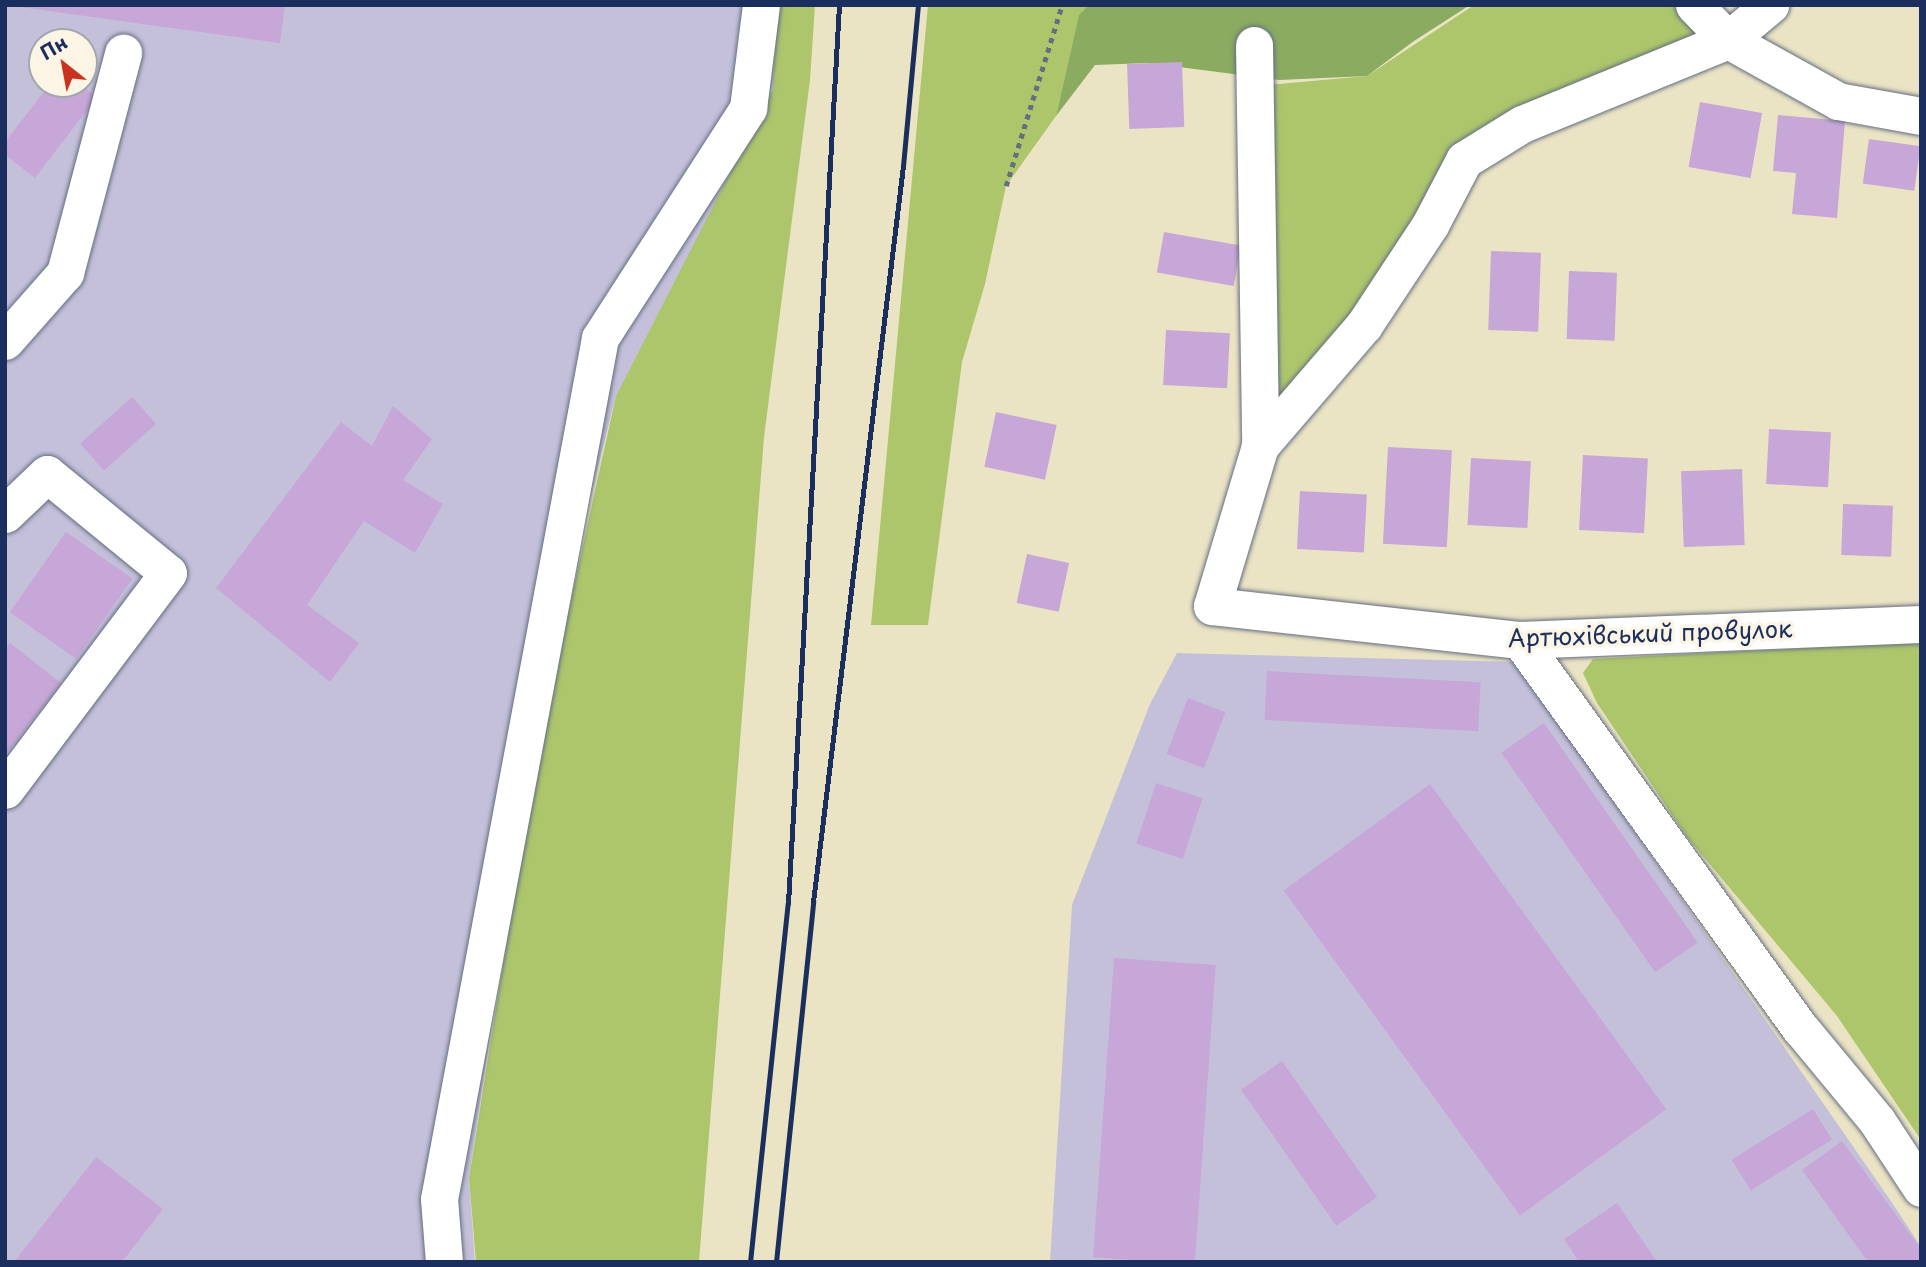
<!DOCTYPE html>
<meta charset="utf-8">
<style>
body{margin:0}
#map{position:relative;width:1926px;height:1267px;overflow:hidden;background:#ebe4c4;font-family:"Playpen Sans",sans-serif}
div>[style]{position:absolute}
.industrial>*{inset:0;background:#c5c0da}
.green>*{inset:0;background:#adc66c}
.forest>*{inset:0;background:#8aab60}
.building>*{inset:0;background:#c7a7d7;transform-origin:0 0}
.path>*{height:4.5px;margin-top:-2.25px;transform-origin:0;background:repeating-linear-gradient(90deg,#646e82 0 5px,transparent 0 10px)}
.roads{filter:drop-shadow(0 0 2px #646e82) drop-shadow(0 0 2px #646e82)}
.minor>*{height:37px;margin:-18.5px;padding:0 18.5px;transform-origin:18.5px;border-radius:18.5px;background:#fff}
.rail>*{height:5px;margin:-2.5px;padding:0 2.5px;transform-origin:2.5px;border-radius:2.5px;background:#1b2f5e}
span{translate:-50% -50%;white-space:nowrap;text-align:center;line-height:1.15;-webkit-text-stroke:7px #fcf5e5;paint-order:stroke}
.street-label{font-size:24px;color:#1b2f5e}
.frame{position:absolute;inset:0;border:7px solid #1b2f5e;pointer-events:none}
.north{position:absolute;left:28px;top:28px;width:70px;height:70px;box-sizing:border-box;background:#fcf5e5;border:2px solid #a2a6af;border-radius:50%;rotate:329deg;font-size:19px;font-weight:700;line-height:28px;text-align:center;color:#1b2f5e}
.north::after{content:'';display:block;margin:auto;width:24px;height:32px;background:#c8321e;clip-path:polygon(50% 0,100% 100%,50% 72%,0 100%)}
</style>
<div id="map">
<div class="industrial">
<div style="clip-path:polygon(evenodd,5px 5px,788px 5px,780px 70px,707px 248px,616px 396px,560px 617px,506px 928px,469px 1178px,475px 1262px,5px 1262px,5px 5px,42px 42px,84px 42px,84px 84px,42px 84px,42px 42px)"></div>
<div style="clip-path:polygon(1177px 653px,1517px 662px,1893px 1204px,1921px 1247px,1921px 1262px,1046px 1262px,1050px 1261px,1072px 905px,1150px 704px)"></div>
</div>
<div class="green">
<div style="clip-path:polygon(776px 5px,815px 5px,810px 80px,764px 437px,699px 1262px,476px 1262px,469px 1178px,535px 763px,616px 396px,773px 89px)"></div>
<div style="clip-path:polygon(928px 5px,1098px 5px,1079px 16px,1056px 116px,1006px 186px,985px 284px,962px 362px,928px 625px,871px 625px)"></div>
<div style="clip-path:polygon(1474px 5px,1694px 5px,1728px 40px,1510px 119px,1260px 446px,1255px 86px,1367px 76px)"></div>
<div style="clip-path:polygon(1921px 642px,1921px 1140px,1837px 1016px,1687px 837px,1597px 703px,1583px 673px,1593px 659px)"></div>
</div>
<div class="forest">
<div style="clip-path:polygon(1089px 5px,1470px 5px,1414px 41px,1367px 76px,1279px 80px,1148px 63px,1095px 65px,1056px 116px,1079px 15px)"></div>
</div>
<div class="building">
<div style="clip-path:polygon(6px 5px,285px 5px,280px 43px)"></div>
<div style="left:1182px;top:62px;width:65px;height:55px;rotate:88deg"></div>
<div style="clip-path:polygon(50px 84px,80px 84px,97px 97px,35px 178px,5px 155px,5px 142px)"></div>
<div style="left:1700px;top:102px;width:63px;height:66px;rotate:10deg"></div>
<div style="clip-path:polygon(1778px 115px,1845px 121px,1837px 218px,1792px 214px,1796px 173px,1773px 171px)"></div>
<div style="left:1869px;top:139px;width:52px;height:45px;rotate:8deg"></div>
<div style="left:1164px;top:232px;width:78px;height:41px;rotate:10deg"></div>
<div style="left:1491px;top:251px;width:50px;height:79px;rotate:2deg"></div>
<div style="left:1569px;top:271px;width:48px;height:68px;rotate:2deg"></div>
<div style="left:1166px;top:330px;width:64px;height:55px;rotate:3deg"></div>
<div style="left:132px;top:397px;width:36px;height:70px;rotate:48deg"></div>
<div style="clip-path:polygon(393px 406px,432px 439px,403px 480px,443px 504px,415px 553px,364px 521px,307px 605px,359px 643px,330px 682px,216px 588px,341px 422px,372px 446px)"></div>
<div style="left:996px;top:412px;width:62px;height:56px;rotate:12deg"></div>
<div style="left:1769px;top:429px;width:62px;height:55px;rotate:3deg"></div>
<div style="left:1388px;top:447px;width:64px;height:97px;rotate:3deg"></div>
<div style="left:1583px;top:455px;width:65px;height:75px;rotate:3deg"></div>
<div style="left:1471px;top:458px;width:60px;height:67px;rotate:3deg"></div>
<div style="left:1742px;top:469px;width:76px;height:61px;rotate:88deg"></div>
<div style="left:1300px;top:491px;width:67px;height:58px;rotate:3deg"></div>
<div style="left:1843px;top:504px;width:50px;height:51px;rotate:2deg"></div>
<div style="left:66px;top:532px;width:81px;height:98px;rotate:35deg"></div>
<div style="left:1027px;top:554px;width:43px;height:50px;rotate:12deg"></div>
<div style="clip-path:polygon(10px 643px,61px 683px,5px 755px,5px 650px)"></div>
<div style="left:1267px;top:671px;width:214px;height:49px;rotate:3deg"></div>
<div style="left:1188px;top:698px;width:40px;height:60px;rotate:21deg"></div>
<div style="left:1544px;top:723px;width:268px;height:52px;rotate:55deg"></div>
<div style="left:1156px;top:783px;width:49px;height:64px;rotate:18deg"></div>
<div style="left:1430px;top:784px;width:402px;height:181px;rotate:54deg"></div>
<div style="left:1114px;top:958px;width:102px;height:300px;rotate:4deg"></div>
<div style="left:1282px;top:1061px;width:166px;height:50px;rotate:55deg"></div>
<div style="left:1813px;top:1109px;width:36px;height:96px;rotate:58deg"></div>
<div style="clip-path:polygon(1842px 1141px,1921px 1249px,1921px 1262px,1868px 1262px,1802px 1170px)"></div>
<div style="clip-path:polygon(96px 1157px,163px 1209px,122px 1262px,14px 1262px)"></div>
<div style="clip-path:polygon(1617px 1203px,1657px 1262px,1579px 1262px,1564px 1239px)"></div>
</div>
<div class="path">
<div style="left:1006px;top:186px;width:189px;rotate:-72.8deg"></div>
</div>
<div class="roads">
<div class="minor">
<div style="left:1694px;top:5px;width:49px;rotate:45.8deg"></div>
<div style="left:1728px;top:40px;width:55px;rotate:-39.8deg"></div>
<div style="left:1254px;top:45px;width:401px;rotate:89.1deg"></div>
<div style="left:1921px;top:116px;width:84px;rotate:-169.8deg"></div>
<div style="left:1838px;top:101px;width:126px;rotate:-151deg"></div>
<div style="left:1728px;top:40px;width:222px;rotate:157.8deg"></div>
<div style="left:1522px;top:124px;width:68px;rotate:148.2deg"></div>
<div style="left:1464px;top:160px;width:73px;rotate:117.6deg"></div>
<div style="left:1430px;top:225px;width:120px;rotate:123.4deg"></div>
<div style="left:1364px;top:325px;width:160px;rotate:130.7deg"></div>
<div style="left:1260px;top:446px;width:167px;rotate:106.7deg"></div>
<div style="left:1212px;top:606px;width:310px;rotate:6.3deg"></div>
<div style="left:1520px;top:640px;width:401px;rotate:-2.3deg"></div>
<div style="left:5px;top:341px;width:91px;rotate:-48.6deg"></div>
<div style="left:65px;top:273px;width:228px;rotate:-75.2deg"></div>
<div style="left:5px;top:514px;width:58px;rotate:-43.6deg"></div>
<div style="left:47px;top:474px;width:156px;rotate:39.3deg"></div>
<div style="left:168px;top:573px;width:271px;rotate:126.9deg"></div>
<div style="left:1520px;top:640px;width:480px;rotate:54.2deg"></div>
<div style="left:1801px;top:1029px;width:119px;rotate:50.4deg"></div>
<div style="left:1877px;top:1121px;width:80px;rotate:56.7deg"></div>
<div style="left:444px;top:1262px;width:63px;rotate:-94.5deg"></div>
<div style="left:439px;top:1199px;width:876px;rotate:-79.41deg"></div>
<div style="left:600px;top:338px;width:274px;rotate:-57.2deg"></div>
<div style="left:748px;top:108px;width:104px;rotate:-82.8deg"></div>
</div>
</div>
<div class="rail">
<div style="left:750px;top:1262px;width:361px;rotate:-84deg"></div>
<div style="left:788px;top:903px;width:899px;rotate:-86.75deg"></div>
<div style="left:776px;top:1262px;width:362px;rotate:-84.1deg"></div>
<div style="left:813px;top:902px;width:741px;rotate:-83.03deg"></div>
<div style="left:903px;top:166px;width:162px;rotate:-84.7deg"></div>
</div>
<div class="street-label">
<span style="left:1650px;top:633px;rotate:-2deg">Артюхівський провулок</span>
</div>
<div class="frame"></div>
<div class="north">Пн</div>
</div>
